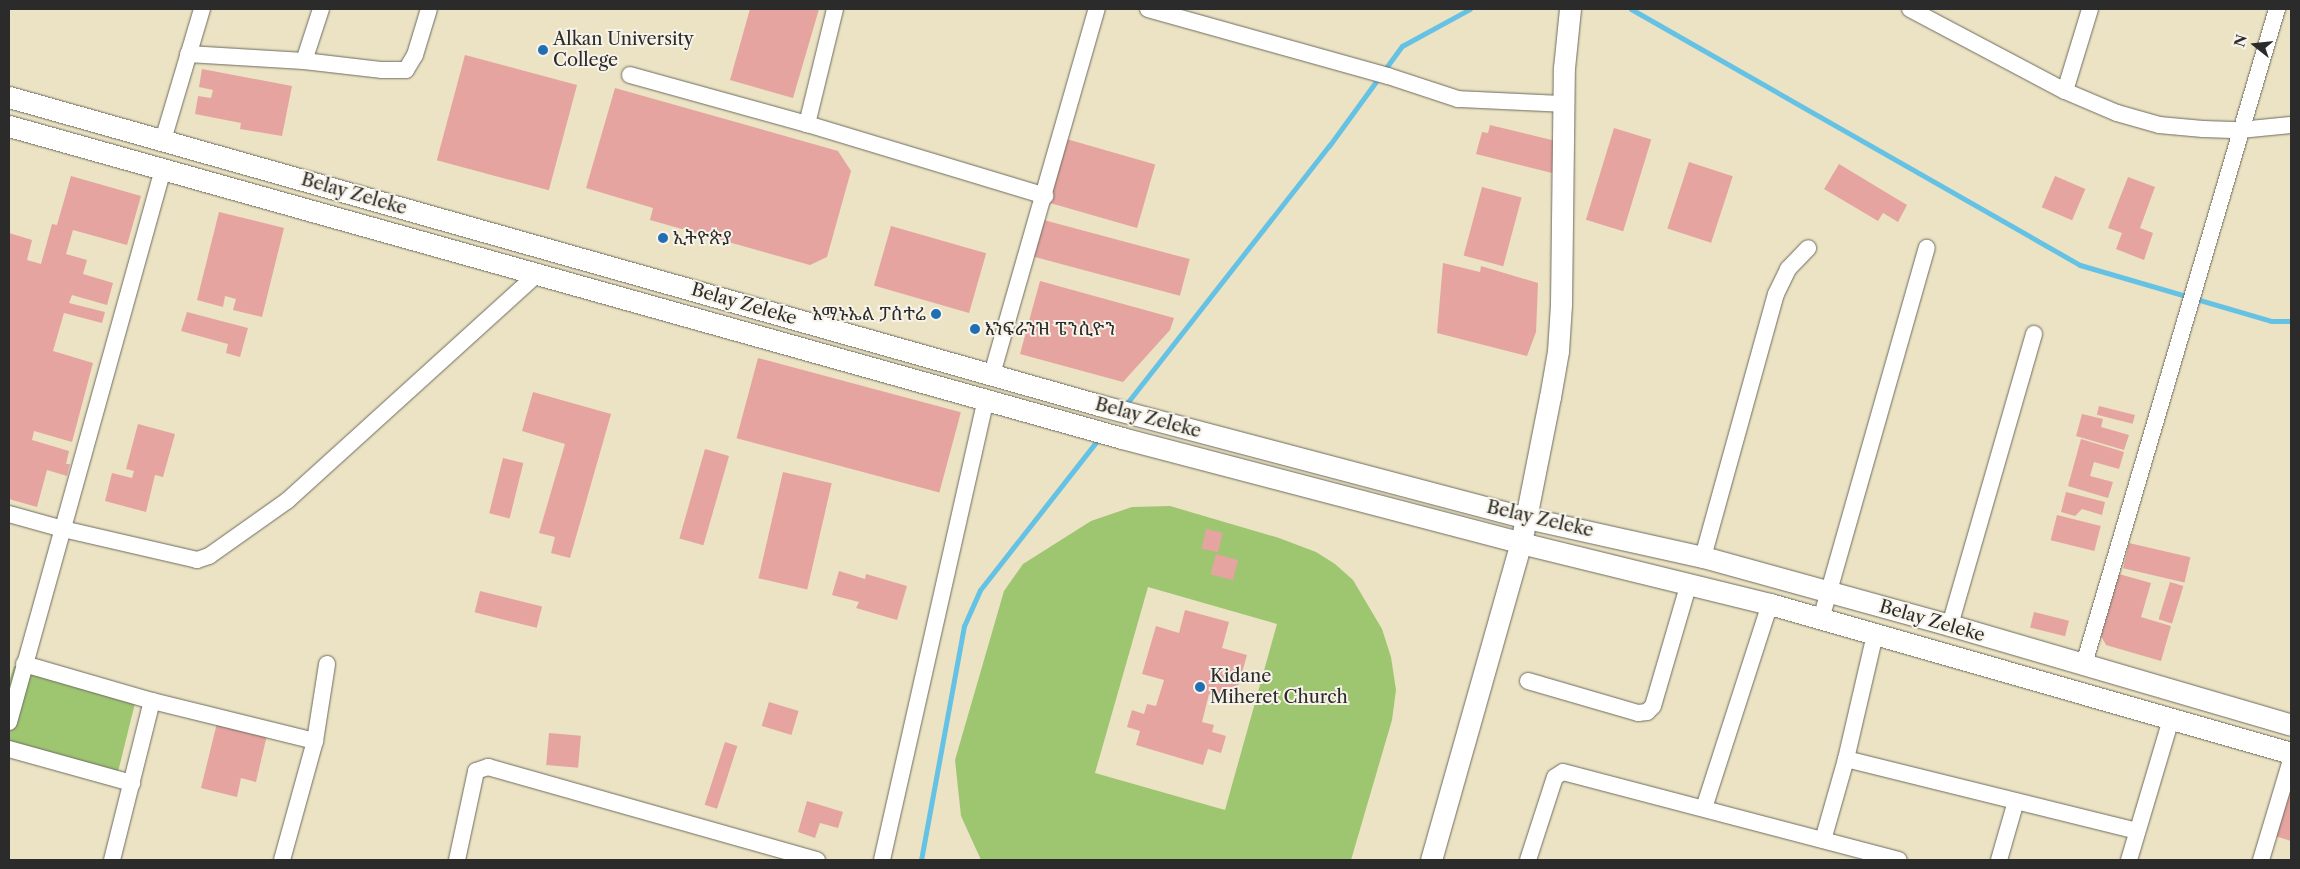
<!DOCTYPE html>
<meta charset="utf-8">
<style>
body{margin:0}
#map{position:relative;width:2300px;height:869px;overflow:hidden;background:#ebe3c3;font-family:"Libre Caslon Text","Noto Serif Ethiopic",serif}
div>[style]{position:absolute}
.green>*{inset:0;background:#9ec671}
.stream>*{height:5px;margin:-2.5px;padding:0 2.5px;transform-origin:2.5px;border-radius:2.5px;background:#66c2e4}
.building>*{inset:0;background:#e5a4a0;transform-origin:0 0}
.roads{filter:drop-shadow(0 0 1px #6e6b60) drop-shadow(0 0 1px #6e6b60)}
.minor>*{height:16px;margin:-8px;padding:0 8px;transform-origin:8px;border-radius:8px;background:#fff}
.tertiary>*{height:21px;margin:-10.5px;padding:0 10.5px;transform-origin:10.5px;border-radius:10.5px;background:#fff}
.dots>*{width:14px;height:14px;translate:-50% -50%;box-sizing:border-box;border:2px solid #f7f3e8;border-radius:50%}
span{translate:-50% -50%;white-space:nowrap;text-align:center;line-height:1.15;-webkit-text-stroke:4px #f7f3e8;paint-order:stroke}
.poi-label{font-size:18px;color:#2b2b2b}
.left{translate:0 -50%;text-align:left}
.right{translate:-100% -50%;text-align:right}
.street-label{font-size:18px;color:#2b2b2b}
.frame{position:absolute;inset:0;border:10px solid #2b2b2b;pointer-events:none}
.north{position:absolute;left:2230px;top:20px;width:50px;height:50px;-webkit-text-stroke:4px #f7f3e8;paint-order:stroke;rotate:286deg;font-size:14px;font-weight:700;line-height:20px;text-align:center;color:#2b2b2b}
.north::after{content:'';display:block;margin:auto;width:18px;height:22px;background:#2b2b2b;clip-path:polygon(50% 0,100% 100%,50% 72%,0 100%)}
</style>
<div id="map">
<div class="green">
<div style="clip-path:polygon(evenodd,1170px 506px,1279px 538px,1316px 552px,1335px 564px,1353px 580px,1382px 629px,1391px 657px,1396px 690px,1392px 720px,1351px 860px,981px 860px,961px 816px,955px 760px,1004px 591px,1023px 564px,1091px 521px,1132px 507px,1170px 506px,1148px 587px,1277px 624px,1225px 810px,1095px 773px,1148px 587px)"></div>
<div style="clip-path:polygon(14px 666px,136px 699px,115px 784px,9px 754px,9px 682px)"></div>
</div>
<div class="stream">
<div style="left:1631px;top:9px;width:517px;rotate:29.69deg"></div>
<div style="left:2080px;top:265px;width:199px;rotate:16.3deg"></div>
<div style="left:2271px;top:321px;width:20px"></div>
<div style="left:1124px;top:407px;width:332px;rotate:-51.9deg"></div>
<div style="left:1329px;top:146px;width:124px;rotate:-53.9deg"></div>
<div style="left:1402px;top:46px;width:77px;rotate:-28.6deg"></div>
<div style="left:921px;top:860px;width:238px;rotate:-79.6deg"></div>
<div style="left:964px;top:626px;width:39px;rotate:-66deg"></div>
<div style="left:980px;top:590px;width:194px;rotate:-51.9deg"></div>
</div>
<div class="building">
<div style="clip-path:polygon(750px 9px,819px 9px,793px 98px,730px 80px)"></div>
<div style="left:465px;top:55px;width:116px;height:109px;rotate:15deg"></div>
<div style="clip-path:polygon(202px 69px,292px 86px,282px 136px,240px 129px,241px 123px,195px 114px,198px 96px,211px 98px,213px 90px,199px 87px)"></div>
<div style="clip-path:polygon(615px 88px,838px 151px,851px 171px,827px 257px,810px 265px,650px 220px,653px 208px,586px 188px)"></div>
<div style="clip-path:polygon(1490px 125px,1560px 142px,1552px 173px,1476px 154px,1482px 132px,1488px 133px)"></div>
<div style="left:1614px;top:128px;width:39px;height:96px;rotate:17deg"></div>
<div style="left:1063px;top:138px;width:96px;height:66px;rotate:16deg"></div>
<div style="left:1689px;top:162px;width:46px;height:70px;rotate:18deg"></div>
<div style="clip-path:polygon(1839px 164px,1907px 205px,1898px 222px,1883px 213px,1878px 221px,1824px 189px)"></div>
<div style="clip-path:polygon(71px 176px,141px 196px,127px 245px,73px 230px,66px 254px,87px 260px,83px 274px,113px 283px,107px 305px,72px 295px,69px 303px,105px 312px,102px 323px,64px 313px,53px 351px,93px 363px,72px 442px,34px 431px,32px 440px,69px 451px,66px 464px,70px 464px,67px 476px,47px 470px,37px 507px,9px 499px,9px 233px,32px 240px,27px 260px,41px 264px,52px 224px,57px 225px)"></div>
<div style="left:2055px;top:176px;width:33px;height:34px;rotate:23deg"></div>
<div style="clip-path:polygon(2128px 177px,2155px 187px,2140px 228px,2153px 233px,2144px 260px,2116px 249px,2122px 233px,2108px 228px)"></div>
<div style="left:1482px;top:187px;width:41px;height:71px;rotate:15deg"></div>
<div style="clip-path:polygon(219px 212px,284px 228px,262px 317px,233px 310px,236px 299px,225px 296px,223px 307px,197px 300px)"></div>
<div style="left:1040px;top:219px;width:155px;height:38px;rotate:15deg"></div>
<div style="left:891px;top:226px;width:99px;height:62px;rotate:16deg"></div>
<div style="clip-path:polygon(1443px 263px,1480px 272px,1481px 266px,1538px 283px,1536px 332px,1527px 356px,1437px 333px)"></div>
<div style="clip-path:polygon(1040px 281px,1174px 318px,1170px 330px,1123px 382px,1020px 354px)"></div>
<div style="clip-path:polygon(187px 312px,248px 328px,240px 357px,226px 353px,228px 344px,181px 331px)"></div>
<div style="left:758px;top:358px;width:210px;height:83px;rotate:15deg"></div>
<div style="clip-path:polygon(533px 392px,611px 414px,570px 558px,551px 553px,555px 537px,539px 533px,565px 444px,522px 431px)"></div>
<div style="left:2099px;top:406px;width:37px;height:9px;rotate:14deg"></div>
<div style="clip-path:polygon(2082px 414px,2103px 419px,2101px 427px,2129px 435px,2124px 450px,2076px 436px)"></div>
<div style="clip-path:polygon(138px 424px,175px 434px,163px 477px,155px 475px,146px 512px,105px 501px,112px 473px,132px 478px,134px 471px,126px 469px)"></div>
<div style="clip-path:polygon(2081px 439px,2124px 452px,2119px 469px,2094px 462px,2090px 476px,2113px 482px,2108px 498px,2068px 486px)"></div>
<div style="left:705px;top:449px;width:25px;height:93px;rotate:16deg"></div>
<div style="left:503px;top:458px;width:21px;height:57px;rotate:14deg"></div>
<div style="left:783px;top:472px;width:50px;height:109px;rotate:13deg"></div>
<div style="clip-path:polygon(2066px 492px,2105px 502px,2102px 515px,2082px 509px,2075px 516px,2061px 512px)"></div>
<div style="left:2057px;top:515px;width:45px;height:26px;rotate:14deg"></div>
<div style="left:1206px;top:529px;width:17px;height:20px;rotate:13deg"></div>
<div style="left:2129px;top:543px;width:63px;height:26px;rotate:13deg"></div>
<div style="left:1216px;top:554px;width:23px;height:21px;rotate:15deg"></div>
<div style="clip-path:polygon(839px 571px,865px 579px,866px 574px,907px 586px,897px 620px,856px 608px,859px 602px,832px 595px)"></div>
<div style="clip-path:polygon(2119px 574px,2151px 583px,2141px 617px,2171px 626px,2161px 661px,2106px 645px,2101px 636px)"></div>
<div style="left:2170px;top:582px;width:14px;height:39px;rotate:17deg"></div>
<div style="left:480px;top:591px;width:64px;height:22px;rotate:14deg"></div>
<div style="clip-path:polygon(1185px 610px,1229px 622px,1222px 648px,1247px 655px,1234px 701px,1209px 694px,1202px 722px,1214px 725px,1212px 732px,1226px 736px,1221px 753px,1208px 749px,1203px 765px,1136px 745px,1140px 731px,1127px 727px,1132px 710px,1144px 714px,1147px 704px,1156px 706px,1164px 680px,1142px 674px,1156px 626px,1179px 633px)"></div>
<div style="left:2034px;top:612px;width:36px;height:16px;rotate:14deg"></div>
<div style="left:769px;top:702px;width:31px;height:25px;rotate:17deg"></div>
<div style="clip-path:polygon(217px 723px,267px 735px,256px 782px,241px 778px,237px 797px,201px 788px)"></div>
<div style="left:549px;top:733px;width:32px;height:32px;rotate:5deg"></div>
<div style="left:725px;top:742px;width:13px;height:66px;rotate:18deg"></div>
<div style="clip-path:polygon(2289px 791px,2291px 792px,2291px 841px,2275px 836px)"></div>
<div style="clip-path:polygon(807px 801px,843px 812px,838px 828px,820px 823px,815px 838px,798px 832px)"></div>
</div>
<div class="roads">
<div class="minor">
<div style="left:1148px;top:9px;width:249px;rotate:15.6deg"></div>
<div style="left:1388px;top:76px;width:74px;rotate:18.2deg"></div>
<div style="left:1458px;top:99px;width:106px;rotate:2.7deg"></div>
<div style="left:1910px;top:9px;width:175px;rotate:27.9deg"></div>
<div style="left:2065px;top:91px;width:56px;rotate:22.9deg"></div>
<div style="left:2117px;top:113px;width:44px;rotate:15.9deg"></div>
<div style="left:2159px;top:125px;width:44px;rotate:5.2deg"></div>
<div style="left:2203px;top:129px;width:37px;rotate:2deg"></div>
<div style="left:2240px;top:130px;width:51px;rotate:-5.6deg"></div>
<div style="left:188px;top:54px;width:116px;rotate:3.5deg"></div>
<div style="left:304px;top:61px;width:79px;rotate:6.6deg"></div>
<div style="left:382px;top:70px;width:24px"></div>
<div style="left:406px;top:70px;width:17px;rotate:-59deg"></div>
<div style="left:415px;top:55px;width:48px;rotate:-73.1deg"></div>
<div style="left:304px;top:61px;width:55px;rotate:-71.9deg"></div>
<div style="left:630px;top:75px;width:184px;rotate:15.5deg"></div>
<div style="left:807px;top:124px;width:249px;rotate:16.8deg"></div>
<div style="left:2065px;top:91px;width:86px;rotate:-73deg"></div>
<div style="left:807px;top:124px;width:118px;rotate:-76.3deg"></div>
<div style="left:163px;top:140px;width:137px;rotate:-73.4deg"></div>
<div style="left:992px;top:374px;width:380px;rotate:-74deg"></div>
<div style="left:9px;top:514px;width:56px;rotate:15.5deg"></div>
<div style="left:63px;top:529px;width:138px;rotate:13deg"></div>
<div style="left:197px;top:560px;width:13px;rotate:-18deg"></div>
<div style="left:209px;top:556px;width:97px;rotate:-35.3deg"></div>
<div style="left:288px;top:500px;width:338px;rotate:-42.2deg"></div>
<div style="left:1703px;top:557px;width:273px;rotate:-74.5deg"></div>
<div style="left:1776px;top:294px;width:28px;rotate:-64deg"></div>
<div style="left:1788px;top:269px;width:29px;rotate:-46deg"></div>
<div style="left:1821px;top:619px;width:386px;rotate:-74.1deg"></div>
<div style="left:1950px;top:625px;width:303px;rotate:-73.9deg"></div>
<div style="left:24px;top:664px;width:133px;rotate:16.1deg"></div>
<div style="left:152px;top:701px;width:168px;rotate:13.8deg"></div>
<div style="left:2084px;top:664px;width:683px;rotate:-73.58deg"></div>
<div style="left:1528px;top:681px;width:115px;rotate:16.2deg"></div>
<div style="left:1638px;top:713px;width:9px;rotate:-6deg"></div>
<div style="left:1647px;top:712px;width:8px;rotate:-45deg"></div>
<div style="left:1653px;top:706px;width:128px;rotate:-73.7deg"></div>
<div style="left:9px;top:722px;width:574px;rotate:-74.44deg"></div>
<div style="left:9px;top:749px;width:128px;rotate:15.5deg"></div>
<div style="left:1846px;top:759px;width:300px;rotate:13.9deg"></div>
<div style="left:1704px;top:808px;width:214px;rotate:-72.1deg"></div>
<div style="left:1823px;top:840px;width:84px;rotate:-74.1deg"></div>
<div style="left:1846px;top:759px;width:128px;rotate:-76.9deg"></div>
<div style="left:112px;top:860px;width:164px;rotate:-75.9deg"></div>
<div style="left:282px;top:860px;width:123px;rotate:-74.5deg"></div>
<div style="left:315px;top:741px;width:78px;rotate:-81.1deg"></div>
<div style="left:457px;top:860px;width:91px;rotate:-77.9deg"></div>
<div style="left:476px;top:771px;width:13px;rotate:-18deg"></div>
<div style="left:488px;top:767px;width:342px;rotate:15.8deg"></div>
<div style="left:882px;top:860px;width:473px;rotate:-77.3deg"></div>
<div style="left:1528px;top:860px;width:87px;rotate:-72deg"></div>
<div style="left:1555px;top:777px;width:9px;rotate:-32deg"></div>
<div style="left:1563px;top:772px;width:347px;rotate:14.7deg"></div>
<div style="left:1999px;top:860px;width:61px;rotate:-73.9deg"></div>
<div style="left:2129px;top:860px;width:147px;rotate:-73.4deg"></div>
<div style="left:2261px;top:860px;width:104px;rotate:-73.3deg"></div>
</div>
<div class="tertiary">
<div style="left:9px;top:97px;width:1133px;rotate:15.78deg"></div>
<div style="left:1099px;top:405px;width:443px;rotate:14.8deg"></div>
<div style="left:1527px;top:518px;width:180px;rotate:12.5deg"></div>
<div style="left:1703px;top:557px;width:256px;rotate:15.4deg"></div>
<div style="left:1950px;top:625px;width:355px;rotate:16.3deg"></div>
<div style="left:9px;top:126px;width:1156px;rotate:15.66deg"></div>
<div style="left:1122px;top:438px;width:413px;rotate:14.7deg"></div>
<div style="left:1521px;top:543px;width:256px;rotate:13.8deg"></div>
<div style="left:1770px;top:604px;width:542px;rotate:15.96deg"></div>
<div style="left:1431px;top:860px;width:330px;rotate:-74.2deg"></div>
<div style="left:1521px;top:543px;width:149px;rotate:-78.8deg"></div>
<div style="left:1550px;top:397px;width:47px;rotate:-80.1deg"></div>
<div style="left:1558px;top:351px;width:47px;rotate:-86.3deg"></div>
<div style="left:1561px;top:304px;width:236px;rotate:-89.3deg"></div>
<div style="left:1564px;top:68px;width:59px;rotate:-84.2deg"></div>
</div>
</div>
<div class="dots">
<div style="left:543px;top:50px;background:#1f6fb2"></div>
<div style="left:663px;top:238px;background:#1f6fb2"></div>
<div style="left:936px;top:314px;background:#1f6fb2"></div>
<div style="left:975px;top:329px;background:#1f6fb2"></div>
<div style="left:1200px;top:687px;background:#1f6fb2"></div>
</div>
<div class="poi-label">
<span class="left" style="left:553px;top:50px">Alkan University<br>College</span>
<span class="left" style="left:673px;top:238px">ኢትዮጵያ</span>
<span class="right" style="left:926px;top:314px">አማኑኤል ፓስተሬ</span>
<span class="left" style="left:985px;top:329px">እንፍራንዝ ፔንሲዮን</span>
<span class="left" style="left:1210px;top:687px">Kidane<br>Miheret Church</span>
</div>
<div class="street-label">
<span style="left:354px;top:194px;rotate:16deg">Belay Zeleke</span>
<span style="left:744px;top:304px;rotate:16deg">Belay Zeleke</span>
<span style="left:1148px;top:418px;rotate:15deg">Belay Zeleke</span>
<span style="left:1540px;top:519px;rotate:13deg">Belay Zeleke</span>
<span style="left:1932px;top:621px;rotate:16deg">Belay Zeleke</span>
</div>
<div class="frame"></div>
<div class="north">N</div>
</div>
